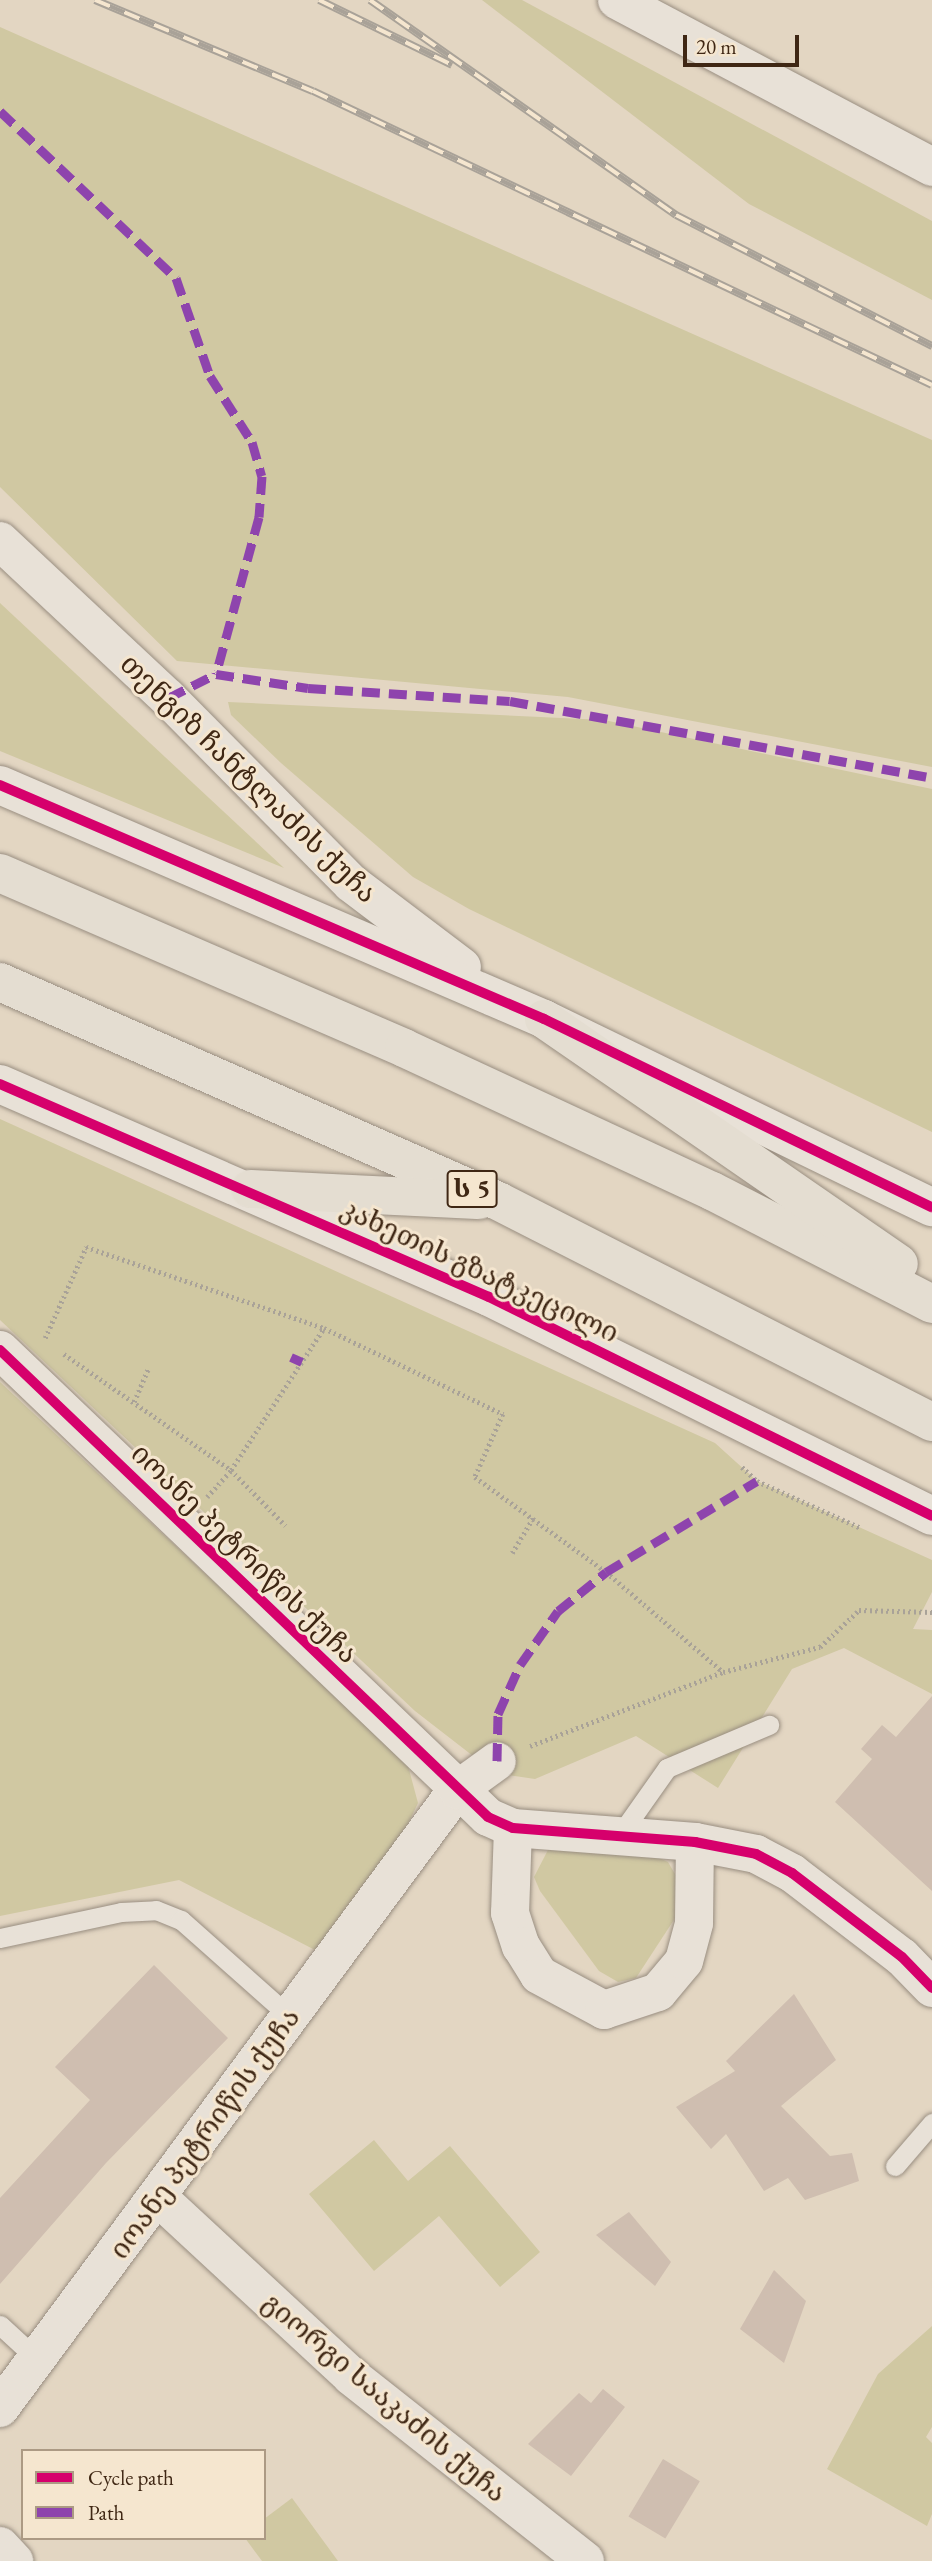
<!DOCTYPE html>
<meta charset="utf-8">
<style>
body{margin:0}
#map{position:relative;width:932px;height:2561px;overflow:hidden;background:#e3d6c2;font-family:"EB Garamond","Noto Serif Georgian",serif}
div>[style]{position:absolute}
.green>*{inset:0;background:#d0c8a2}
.building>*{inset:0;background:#cfbeb0;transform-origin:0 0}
.path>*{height:4.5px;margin-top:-2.25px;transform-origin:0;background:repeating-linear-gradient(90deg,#a9a298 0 2px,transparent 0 5.5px)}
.roads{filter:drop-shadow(0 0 2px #998e81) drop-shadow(0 0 2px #998e81)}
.lane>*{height:19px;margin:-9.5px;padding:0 9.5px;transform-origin:9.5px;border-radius:9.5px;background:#e8e1d7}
.street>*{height:38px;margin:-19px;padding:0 19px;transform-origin:19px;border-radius:19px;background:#e8e1d7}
.secondary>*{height:38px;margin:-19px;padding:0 19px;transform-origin:19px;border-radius:19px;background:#e8e1d7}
.highway>*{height:38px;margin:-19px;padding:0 19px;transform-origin:19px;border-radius:19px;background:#e4ddd1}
.rail>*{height:8px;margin-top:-4px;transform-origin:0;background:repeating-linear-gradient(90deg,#f5e6cf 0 16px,#a9a298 0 32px);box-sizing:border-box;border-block:2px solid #a9a298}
.quiet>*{height:9px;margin-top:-4.5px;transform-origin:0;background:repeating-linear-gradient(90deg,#8e44ad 0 18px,transparent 0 27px)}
.cycleway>*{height:10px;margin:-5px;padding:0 5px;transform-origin:5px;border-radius:5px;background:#d6006c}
span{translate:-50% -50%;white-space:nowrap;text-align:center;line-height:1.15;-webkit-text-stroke:6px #f5e6cf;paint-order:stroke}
.shield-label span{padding:2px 5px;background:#f5e6cf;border:2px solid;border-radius:5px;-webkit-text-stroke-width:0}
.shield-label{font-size:26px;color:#3f2714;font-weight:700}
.street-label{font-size:28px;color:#3f2714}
.legend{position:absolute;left:21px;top:2449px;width:245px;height:91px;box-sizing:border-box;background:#f5e6cf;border:2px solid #ac9a84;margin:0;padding:9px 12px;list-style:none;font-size:21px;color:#3f2714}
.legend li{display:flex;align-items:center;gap:14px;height:35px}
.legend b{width:35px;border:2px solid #ac9a84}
.scale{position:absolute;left:683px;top:35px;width:116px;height:32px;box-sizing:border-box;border:4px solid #3f2714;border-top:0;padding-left:9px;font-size:21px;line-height:24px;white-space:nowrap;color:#3f2714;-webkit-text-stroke:5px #f5e6cf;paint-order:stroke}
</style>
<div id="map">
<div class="green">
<div style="clip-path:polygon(482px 0,522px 0,932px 221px,932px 300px,749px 204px)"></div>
<div style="clip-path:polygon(0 27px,932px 440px,932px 767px,568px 697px,177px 661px,0 487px)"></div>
<div style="clip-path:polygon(0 603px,284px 868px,0 751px)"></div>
<div style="clip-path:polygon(228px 702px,604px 720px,932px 789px,932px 1132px,469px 909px,413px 877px,281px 763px,231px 715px)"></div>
<div style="clip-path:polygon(0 1119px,715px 1443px,757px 1481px,932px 1560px,932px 1592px,913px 1629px,932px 1630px,932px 1694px,844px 1648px,792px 1669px,718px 1788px,636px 1736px,535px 1779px,495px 1773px,415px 1711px,0 1320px)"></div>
<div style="clip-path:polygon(0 1382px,407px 1762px,418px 1803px,404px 1832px,315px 1950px,179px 1880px,0 1916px)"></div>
<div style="clip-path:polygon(549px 1848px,646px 1852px,668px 1862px,679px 1881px,681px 1909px,636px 1978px,618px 1982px,599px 1971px,540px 1891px,534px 1877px)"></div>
<div style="clip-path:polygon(374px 2140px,408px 2181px,450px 2146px,540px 2252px,500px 2287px,439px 2216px,374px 2271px,309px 2194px)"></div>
<div style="clip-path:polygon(932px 2326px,932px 2427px,926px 2437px,932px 2443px,932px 2514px,927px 2526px,827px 2469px,878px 2374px)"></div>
<div style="clip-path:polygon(292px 2498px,338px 2561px,262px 2561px,245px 2538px,264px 2538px,264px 2519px)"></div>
</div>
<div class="building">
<div style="clip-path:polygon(932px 1696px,932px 1891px,835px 1802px,872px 1759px,861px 1749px,882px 1725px,896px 1737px)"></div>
<div style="clip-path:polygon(154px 1965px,228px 2038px,106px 2163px,0 2284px,0 2198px,90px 2100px,55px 2067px)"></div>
<div style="clip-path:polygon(794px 1994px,836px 2060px,781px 2106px,830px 2156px,852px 2153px,859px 2181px,805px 2200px,788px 2178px,764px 2191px,726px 2134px,711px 2149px,676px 2107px,735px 2071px,726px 2061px)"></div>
<div style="clip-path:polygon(629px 2212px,671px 2262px,655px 2286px,596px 2235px)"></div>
<div style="clip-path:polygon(774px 2270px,806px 2301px,784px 2363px,740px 2329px)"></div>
<div style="clip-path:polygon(603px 2389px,625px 2407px,571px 2476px,528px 2444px,579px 2393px,591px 2403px)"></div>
<div style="left:663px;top:2459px;width:43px;height:67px;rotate:31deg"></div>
</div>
<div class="path">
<div style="left:45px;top:1338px;width:100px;rotate:-65.7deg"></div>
<div style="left:86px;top:1247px;width:251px;rotate:18.8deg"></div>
<div style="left:324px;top:1328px;width:199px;rotate:25.7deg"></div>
<div style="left:503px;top:1414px;width:69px;rotate:114deg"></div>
<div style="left:475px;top:1477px;width:162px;rotate:35.9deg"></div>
<div style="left:606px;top:1572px;width:154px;rotate:40.5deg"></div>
<div style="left:64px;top:1354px;width:203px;rotate:34.8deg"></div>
<div style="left:231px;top:1470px;width:170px;rotate:-56.8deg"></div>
<div style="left:134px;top:1402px;width:36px;rotate:-67deg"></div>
<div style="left:742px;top:1467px;width:21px;rotate:43deg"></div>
<div style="left:757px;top:1481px;width:114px;rotate:24.3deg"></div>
<div style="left:207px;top:1497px;width:36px;rotate:-48deg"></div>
<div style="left:231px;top:1470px;width:78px;rotate:45.5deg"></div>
<div style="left:512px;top:1553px;width:41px;rotate:-59deg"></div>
<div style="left:530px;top:1746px;width:207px;rotate:-21deg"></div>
<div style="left:723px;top:1672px;width:100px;rotate:-14.5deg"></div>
<div style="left:820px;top:1647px;width:54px;rotate:-43.5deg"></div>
<div style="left:859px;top:1610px;width:73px;rotate:1.6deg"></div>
</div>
<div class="roads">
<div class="lane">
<div style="left:619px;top:1836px;width:83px;rotate:-54.8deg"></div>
<div style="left:667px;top:1768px;width:111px;rotate:-22.9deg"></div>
<div style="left:0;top:1938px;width:124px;rotate:-12.1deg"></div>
<div style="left:121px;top:1912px;width:35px;rotate:-3deg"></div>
<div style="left:156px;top:1910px;width:27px;rotate:22deg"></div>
<div style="left:181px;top:1920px;width:143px;rotate:41.6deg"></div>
<div style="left:895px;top:2166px;width:57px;rotate:-49.3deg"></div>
<div style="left:0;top:2325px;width:50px;rotate:42.6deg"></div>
</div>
<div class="street">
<div style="left:617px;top:0;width:357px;rotate:27.9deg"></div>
<div style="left:0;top:1350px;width:675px;rotate:43.74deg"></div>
<div style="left:488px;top:1817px;width:27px;rotate:24deg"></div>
<div style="left:513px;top:1828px;width:183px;rotate:4.4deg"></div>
<div style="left:695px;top:1842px;width:62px;rotate:11.1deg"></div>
<div style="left:756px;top:1854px;width:41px;rotate:27.8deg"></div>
<div style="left:792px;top:1873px;width:138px;rotate:37.4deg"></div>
<div style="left:902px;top:1957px;width:43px;rotate:45.9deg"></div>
<div style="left:513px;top:1828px;width:85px;rotate:92deg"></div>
<div style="left:510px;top:1913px;width:35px;rotate:72deg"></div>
<div style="left:521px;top:1946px;width:34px;rotate:58deg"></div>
<div style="left:539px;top:1975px;width:74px;rotate:28.3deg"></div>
<div style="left:604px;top:2010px;width:57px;rotate:-18.4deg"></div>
<div style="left:658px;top:1992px;width:40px;rotate:-50deg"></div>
<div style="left:684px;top:1961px;width:39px;rotate:-75deg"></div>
<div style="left:694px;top:1923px;width:81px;rotate:-89.3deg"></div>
<div style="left:159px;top:2198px;width:262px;rotate:42.8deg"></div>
<div style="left:351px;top:2376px;width:298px;rotate:38.3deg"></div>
<div style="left:0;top:2408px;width:769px;rotate:-53.52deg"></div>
<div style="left:457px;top:1790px;width:49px;rotate:-35.9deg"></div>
<div style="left:0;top:2546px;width:21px;rotate:47deg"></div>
</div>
<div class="secondary">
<div style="left:0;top:541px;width:230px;rotate:43.1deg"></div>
<div style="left:168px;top:698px;width:260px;rotate:45.3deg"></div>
<div style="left:351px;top:883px;width:139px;rotate:37.1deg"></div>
<div style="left:0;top:785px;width:592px;rotate:23.27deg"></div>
<div style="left:544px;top:1019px;width:431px;rotate:25.9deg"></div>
<div style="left:0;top:1084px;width:533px;rotate:23.54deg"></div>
<div style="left:489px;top:1297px;width:494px;rotate:26.3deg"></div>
</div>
<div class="highway">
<div style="left:0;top:873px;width:440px;rotate:23.4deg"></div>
<div style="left:404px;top:1048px;width:340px;rotate:24.9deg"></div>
<div style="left:712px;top:1191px;width:247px;rotate:27.2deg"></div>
<div style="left:0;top:982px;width:544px;rotate:23.74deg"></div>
<div style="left:498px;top:1201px;width:487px;rotate:27deg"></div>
<div style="left:544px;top:1019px;width:431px;rotate:34.6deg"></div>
<div style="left:250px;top:1189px;width:229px;rotate:2.8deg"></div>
</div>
</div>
<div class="rail">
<div style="left:95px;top:0;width:236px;rotate:22.7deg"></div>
<div style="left:313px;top:91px;width:685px;rotate:25.41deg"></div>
<div style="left:319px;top:0;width:148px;rotate:26deg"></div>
<div style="left:370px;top:0;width:374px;rotate:35.1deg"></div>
<div style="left:676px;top:215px;width:288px;rotate:27.1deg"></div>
</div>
<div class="quiet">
<div style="left:0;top:111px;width:243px;rotate:43.5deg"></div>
<div style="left:176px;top:278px;width:104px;rotate:70.9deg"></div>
<div style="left:210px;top:376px;width:78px;rotate:57.5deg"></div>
<div style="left:252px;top:442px;width:35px;rotate:74deg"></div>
<div style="left:262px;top:476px;width:41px;rotate:94.2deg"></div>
<div style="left:259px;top:517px;width:163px;rotate:105.3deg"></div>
<div style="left:168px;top:698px;width:54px;rotate:-26.6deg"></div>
<div style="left:216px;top:674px;width:93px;rotate:8.7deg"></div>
<div style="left:308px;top:688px;width:202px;rotate:3.7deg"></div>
<div style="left:510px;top:701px;width:429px;rotate:10.3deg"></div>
<div style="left:291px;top:1357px;width:12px;rotate:24deg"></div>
<div style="left:497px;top:1761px;width:47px;rotate:-88.8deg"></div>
<div style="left:498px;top:1714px;width:54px;rotate:-65.8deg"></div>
<div style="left:520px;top:1665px;width:66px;rotate:-54.9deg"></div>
<div style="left:558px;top:1611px;width:62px;rotate:-39.1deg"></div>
<div style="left:606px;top:1572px;width:176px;rotate:-31.1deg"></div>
</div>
<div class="cycleway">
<div style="left:0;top:785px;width:592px;rotate:23.27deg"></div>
<div style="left:544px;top:1019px;width:431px;rotate:25.9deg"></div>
<div style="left:0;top:1084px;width:533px;rotate:23.54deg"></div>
<div style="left:489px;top:1297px;width:494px;rotate:26.3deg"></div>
<div style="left:0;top:1350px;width:675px;rotate:43.74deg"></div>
<div style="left:488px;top:1817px;width:27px;rotate:24deg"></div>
<div style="left:513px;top:1828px;width:183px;rotate:4.4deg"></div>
<div style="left:695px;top:1842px;width:62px;rotate:11.1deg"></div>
<div style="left:756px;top:1854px;width:41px;rotate:27.8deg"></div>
<div style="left:792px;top:1873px;width:138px;rotate:37.4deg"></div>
<div style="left:902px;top:1957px;width:43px;rotate:45.9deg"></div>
</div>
<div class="shield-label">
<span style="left:472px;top:1189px">ს 5</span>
</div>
<div class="street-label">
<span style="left:249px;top:778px;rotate:44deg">თენგიზ ჩანტლაძის ქუჩა</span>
<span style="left:480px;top:1270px;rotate:25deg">კახეთის გზატკეცილი</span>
<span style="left:245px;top:1553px;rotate:44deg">იოანე პეტრიწის ქუჩა</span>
<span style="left:204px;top:2133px;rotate:-54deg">იოანე პეტრიწის ქუჩა</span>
<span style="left:385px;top:2397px;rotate:40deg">გიორგი სააკაძის ქუჩა</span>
</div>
<ul class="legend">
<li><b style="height:9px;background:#d6006c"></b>Cycle path</li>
<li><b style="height:9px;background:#8e44ad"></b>Path</li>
</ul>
<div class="scale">20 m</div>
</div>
